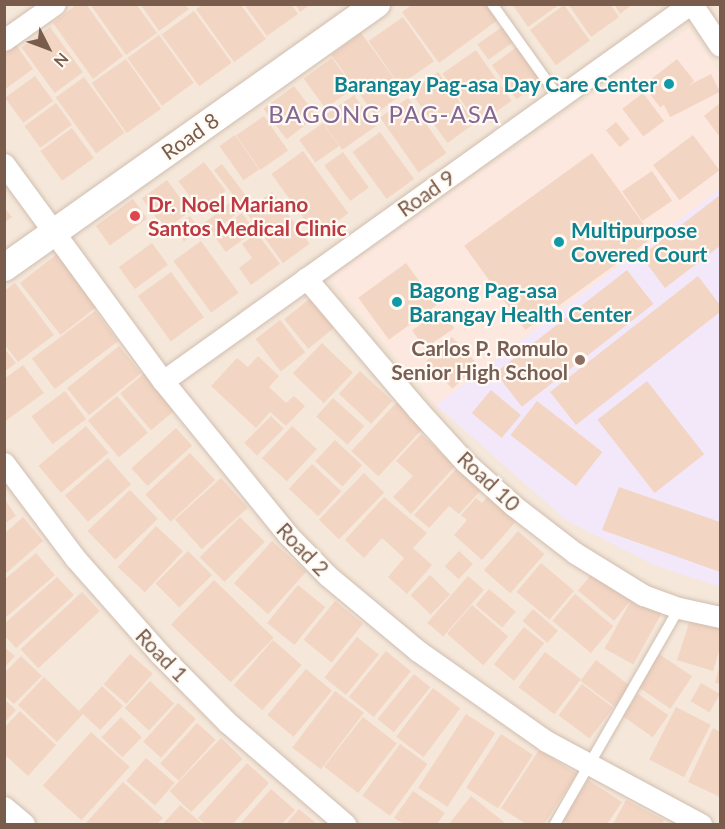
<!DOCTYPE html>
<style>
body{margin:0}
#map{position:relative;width:725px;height:829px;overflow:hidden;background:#fdf6ec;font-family:Lato,sans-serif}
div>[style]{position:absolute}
.residential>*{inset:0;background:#f5e8da;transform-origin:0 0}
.commercial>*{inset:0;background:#fde8e0}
.education>*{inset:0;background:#f3e8fa}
.building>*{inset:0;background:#f3d5c3;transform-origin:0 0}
.roads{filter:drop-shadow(0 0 2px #d1beb0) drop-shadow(0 0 2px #d1beb0)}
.service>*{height:10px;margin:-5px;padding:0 5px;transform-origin:5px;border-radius:5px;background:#fff}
.minor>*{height:21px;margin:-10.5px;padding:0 10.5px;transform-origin:10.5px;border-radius:10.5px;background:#fff}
.tertiary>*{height:27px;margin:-13.5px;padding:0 13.5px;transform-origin:13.5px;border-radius:13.5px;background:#fff}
.dots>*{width:16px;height:16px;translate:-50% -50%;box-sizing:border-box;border:3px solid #fffaf3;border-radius:50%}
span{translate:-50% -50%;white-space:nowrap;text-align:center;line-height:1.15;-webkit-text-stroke:4.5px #fffaf3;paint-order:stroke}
.culture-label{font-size:21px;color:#0d838f;font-weight:700}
.right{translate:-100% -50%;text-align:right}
.left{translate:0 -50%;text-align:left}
.street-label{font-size:21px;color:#7a5c4d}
.health-label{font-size:21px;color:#be3a42;font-weight:700}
.education-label{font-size:21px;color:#785e54;font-weight:700}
.quarter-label{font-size:24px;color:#846695;letter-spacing:1.5px}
.frame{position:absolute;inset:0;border:6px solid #7a5c4d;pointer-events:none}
.north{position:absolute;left:18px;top:18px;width:60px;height:60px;-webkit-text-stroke:4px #fffaf3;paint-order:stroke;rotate:132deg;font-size:16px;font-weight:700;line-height:24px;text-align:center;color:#7a5c4d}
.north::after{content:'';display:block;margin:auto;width:21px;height:27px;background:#7a5c4d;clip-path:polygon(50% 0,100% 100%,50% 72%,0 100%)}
</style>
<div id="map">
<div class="residential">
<div style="left:5px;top:5px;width:715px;height:819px"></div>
</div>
<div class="commercial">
<div style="clip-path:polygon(689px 28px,720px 73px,720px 189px,436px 405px,330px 278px)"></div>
</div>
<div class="education">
<div style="clip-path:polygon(720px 189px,720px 587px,654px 565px,566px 520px,436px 405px)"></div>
</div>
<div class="building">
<div style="clip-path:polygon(77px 4px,86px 4px,123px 56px,93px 79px,53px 23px)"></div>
<div style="clip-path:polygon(90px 4px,136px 4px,157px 33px,126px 55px)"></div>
<div style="clip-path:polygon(244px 4px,291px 4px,298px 14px,267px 36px)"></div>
<div style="clip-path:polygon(295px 4px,311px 4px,300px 12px)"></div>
<div style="clip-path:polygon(413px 4px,488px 4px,499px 19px,439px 63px,402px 12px)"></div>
<div style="clip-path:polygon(512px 4px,560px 4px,528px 27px)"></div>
<div style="clip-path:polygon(568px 4px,610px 4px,619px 17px,591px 37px)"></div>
<div style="clip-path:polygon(614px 4px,633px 4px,620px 14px)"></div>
<div style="clip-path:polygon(141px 5px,185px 5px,189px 9px,159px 31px)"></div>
<div style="clip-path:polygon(203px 5px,241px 5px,266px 39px,234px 62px,196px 9px)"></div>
<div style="left:564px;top:5px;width:44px;height:42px;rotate:54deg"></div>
<div style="left:194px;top:11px;width:64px;height:40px;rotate:54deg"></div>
<div style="left:403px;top:17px;width:54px;height:42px;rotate:55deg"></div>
<div style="left:50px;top:27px;width:56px;height:35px;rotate:54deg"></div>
<div style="left:502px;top:27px;width:19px;height:30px;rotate:55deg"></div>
<div style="left:361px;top:33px;width:74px;height:37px;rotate:54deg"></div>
<div style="left:159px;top:35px;width:59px;height:39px;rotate:54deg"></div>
<div style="clip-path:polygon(16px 45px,33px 69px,4px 90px,4px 54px)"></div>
<div style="left:517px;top:47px;width:42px;height:31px;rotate:54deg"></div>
<div style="left:476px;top:50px;width:62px;height:41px;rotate:55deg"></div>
<div style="left:332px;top:58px;width:37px;height:35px;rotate:54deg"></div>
<div style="left:126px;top:59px;width:61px;height:42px;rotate:55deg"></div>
<div style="left:677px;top:59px;width:28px;height:43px;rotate:52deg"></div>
<div style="left:438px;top:72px;width:63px;height:34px;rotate:54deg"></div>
<div style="left:711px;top:74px;width:20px;height:56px;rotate:63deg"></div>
<div style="left:35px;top:76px;width:31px;height:37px;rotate:54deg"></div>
<div style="left:84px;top:77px;width:69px;height:35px;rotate:54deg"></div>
<div style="left:294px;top:86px;width:38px;height:38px;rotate:53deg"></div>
<div style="left:643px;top:93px;width:35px;height:26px;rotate:53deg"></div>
<div style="left:354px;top:95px;width:38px;height:41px;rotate:55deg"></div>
<div style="left:408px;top:98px;width:67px;height:34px;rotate:55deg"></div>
<div style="left:56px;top:103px;width:27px;height:39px;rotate:54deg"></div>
<div style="clip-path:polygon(720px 103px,720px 137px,704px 116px)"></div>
<div style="left:264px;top:116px;width:42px;height:34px;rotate:55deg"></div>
<div style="left:616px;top:122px;width:22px;height:13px;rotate:51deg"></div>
<div style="left:323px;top:123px;width:28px;height:29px;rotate:55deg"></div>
<div style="left:72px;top:128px;width:37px;height:39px;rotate:54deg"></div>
<div style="left:380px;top:132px;width:58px;height:34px;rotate:54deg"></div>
<div style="left:235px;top:135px;width:42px;height:19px;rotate:55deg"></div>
<div style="left:693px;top:135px;width:44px;height:50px;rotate:53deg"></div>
<div style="left:303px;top:151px;width:77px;height:39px;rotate:54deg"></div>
<div style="left:343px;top:152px;width:44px;height:23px;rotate:54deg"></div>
<div style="left:592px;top:153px;width:104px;height:158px;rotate:54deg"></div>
<div style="left:204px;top:162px;width:36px;height:32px;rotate:53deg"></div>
<div style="left:222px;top:164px;width:43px;height:10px;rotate:53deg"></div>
<div style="left:652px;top:171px;width:36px;height:36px;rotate:56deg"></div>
<div style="left:167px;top:180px;width:39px;height:31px;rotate:54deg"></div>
<div style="left:272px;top:192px;width:64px;height:33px;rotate:54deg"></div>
<div style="clip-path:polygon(720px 195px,720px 246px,665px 288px,641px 256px)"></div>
<div style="left:133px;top:199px;width:24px;height:46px;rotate:54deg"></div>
<div style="left:233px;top:200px;width:13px;height:39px;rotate:51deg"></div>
<div style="clip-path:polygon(4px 207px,12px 217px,4px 223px)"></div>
<div style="left:242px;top:213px;width:22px;height:36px;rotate:54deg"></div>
<div style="left:190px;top:216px;width:17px;height:20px;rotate:54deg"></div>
<div style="clip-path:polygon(257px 233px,280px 264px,251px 285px,239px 268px,252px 258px,242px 244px)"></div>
<div style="left:201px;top:241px;width:64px;height:34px;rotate:54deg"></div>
<div style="left:152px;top:243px;width:27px;height:41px;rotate:54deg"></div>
<div style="left:57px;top:254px;width:66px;height:47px;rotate:52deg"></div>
<div style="left:406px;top:263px;width:52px;height:59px;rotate:54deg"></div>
<div style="left:627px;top:270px;width:43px;height:167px;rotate:52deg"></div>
<div style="left:171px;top:272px;width:56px;height:41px;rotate:54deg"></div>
<div style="clip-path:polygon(698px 276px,720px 305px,720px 312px,576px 425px,550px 392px)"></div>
<div style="clip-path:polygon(15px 283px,54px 335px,18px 362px,4px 344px,4px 291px)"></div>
<div style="left:313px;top:296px;width:38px;height:37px;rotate:51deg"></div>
<div style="left:442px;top:310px;width:22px;height:36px;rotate:56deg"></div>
<div style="left:95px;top:311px;width:38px;height:79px;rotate:53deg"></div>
<div style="left:280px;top:320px;width:41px;height:31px;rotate:52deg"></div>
<div style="left:452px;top:337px;width:38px;height:35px;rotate:47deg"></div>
<div style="left:322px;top:343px;width:43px;height:42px;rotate:44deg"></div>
<div style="left:119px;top:346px;width:35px;height:67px;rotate:51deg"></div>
<div style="clip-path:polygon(4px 348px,16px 363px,4px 372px)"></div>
<div style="clip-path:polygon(258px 356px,279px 376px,269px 387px,286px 403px,294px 396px,305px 406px,286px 426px,270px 412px,256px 428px,211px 386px,237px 358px,248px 367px)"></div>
<div style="clip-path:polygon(23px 365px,44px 393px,4px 422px,4px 379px)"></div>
<div style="left:147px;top:371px;width:48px;height:35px;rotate:50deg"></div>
<div style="left:360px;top:371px;width:44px;height:31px;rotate:43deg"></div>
<div style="left:647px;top:381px;width:93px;height:63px;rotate:52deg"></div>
<div style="left:491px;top:390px;width:39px;height:30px;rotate:40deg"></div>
<div style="left:65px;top:391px;width:35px;height:42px;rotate:53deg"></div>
<div style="left:117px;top:396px;width:48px;height:38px;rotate:50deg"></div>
<div style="left:333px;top:398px;width:42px;height:25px;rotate:42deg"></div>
<div style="left:537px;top:401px;width:83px;height:43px;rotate:38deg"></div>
<div style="left:397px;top:402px;width:37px;height:67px;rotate:43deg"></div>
<div style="left:271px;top:416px;width:18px;height:38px;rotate:45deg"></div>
<div style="left:86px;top:426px;width:35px;height:62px;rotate:50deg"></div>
<div style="left:292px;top:426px;width:34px;height:44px;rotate:43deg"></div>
<div style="left:176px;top:428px;width:24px;height:60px;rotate:48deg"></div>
<div style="clip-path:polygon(421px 434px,455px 466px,411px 514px,393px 497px,413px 476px,396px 461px)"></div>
<div style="left:335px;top:440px;width:37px;height:29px;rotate:43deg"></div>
<div style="left:190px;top:453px;width:37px;height:61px;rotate:47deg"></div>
<div style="left:108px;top:458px;width:35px;height:57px;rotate:49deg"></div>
<div style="left:312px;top:464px;width:40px;height:34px;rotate:43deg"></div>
<div style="clip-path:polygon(459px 466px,483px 488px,459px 514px,449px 506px,429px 528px,414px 515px)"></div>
<div style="left:364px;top:473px;width:28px;height:65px;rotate:44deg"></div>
<div style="left:221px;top:478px;width:40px;height:62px;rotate:48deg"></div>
<div style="clip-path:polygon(619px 487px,720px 522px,720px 572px,602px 530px)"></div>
<div style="left:130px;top:490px;width:40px;height:59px;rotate:46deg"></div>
<div style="clip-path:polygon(492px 492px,520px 517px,482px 560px,454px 535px,467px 520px,461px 515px,476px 498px,482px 503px)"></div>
<div style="clip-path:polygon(384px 497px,427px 533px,413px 548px,432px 565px,407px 594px,388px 577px,404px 558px,382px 538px,364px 558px,345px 540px)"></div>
<div style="clip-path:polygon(4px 498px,16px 516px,4px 524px)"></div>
<div style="clip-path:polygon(23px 517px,43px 541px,4px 575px,4px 534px)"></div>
<div style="left:240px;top:517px;width:35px;height:57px;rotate:45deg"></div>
<div style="left:156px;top:526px;width:37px;height:56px;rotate:43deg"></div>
<div style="left:518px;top:531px;width:35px;height:52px;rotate:41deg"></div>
<div style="left:272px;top:541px;width:46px;height:57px;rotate:42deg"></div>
<div style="left:188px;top:551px;width:34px;height:46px;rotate:45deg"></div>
<div style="left:459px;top:551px;width:19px;height:21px;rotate:43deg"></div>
<div style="clip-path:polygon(36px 553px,55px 575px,4px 619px,4px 580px)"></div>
<div style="left:541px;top:563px;width:43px;height:38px;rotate:40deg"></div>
<div style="left:596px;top:569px;width:47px;height:28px;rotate:40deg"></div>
<div style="left:430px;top:575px;width:28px;height:28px;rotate:44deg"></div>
<div style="left:468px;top:576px;width:21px;height:62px;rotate:41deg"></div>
<div style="clip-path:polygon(57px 577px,74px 595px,16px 648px,4px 635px,4px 624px)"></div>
<div style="left:214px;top:580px;width:83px;height:62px;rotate:44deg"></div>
<div style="left:298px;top:585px;width:35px;height:49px;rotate:39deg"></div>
<div style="left:489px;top:589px;width:35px;height:21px;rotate:40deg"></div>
<div style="left:82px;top:592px;width:26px;height:84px;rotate:47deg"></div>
<div style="left:575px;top:594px;width:50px;height:35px;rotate:40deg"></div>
<div style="left:633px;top:597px;width:33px;height:59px;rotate:29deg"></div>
<div style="left:335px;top:601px;width:36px;height:50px;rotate:39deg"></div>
<div style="left:472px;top:605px;width:48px;height:38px;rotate:41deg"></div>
<div style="left:533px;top:609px;width:33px;height:16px;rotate:41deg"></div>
<div style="clip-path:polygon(691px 617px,720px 627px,720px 648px,713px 671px,677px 660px)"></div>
<div style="left:524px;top:627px;width:26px;height:48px;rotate:39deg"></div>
<div style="left:357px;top:637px;width:28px;height:52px;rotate:39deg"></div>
<div style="left:273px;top:640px;width:38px;height:60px;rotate:41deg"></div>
<div style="clip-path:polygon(4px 647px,15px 656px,4px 668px)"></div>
<div style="left:386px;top:651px;width:32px;height:59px;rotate:39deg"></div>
<div style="left:545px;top:652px;width:45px;height:44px;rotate:37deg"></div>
<div style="left:130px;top:654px;width:30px;height:40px;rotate:41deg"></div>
<div style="left:659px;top:654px;width:40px;height:39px;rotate:34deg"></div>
<div style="clip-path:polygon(21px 656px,42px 676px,14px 704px,4px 695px,4px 673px)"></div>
<div style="left:596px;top:660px;width:43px;height:26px;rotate:37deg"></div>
<div style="clip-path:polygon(720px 664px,720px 684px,715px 683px)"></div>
<div style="left:306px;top:669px;width:34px;height:60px;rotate:40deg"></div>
<div style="left:414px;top:674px;width:21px;height:58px;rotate:39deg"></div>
<div style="clip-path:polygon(44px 677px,79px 711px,102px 686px,123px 706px,100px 730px,83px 714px,57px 742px,18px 705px)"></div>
<div style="left:150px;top:681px;width:33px;height:37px;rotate:43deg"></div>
<div style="left:701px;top:683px;width:22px;height:21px;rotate:30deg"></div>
<div style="left:582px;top:684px;width:39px;height:39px;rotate:37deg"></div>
<div style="left:433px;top:688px;width:34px;height:61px;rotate:37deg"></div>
<div style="left:335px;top:691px;width:36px;height:71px;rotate:37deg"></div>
<div style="left:638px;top:694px;width:37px;height:27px;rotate:35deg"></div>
<div style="clip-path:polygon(4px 699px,16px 710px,4px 723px)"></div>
<div style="left:178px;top:703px;width:24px;height:52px;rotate:42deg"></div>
<div style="left:676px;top:707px;width:39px;height:59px;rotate:27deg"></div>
<div style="clip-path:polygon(20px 711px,56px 745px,28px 776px,4px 754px,4px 728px)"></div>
<div style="left:466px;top:714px;width:35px;height:88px;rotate:33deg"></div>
<div style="left:121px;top:717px;width:29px;height:28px;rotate:44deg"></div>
<div style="left:363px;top:717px;width:43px;height:63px;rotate:38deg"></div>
<div style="left:197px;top:723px;width:25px;height:55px;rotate:42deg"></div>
<div style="clip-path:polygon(713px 728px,720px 732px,720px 797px,688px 782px)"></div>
<div style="left:91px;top:732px;width:52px;height:72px;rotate:42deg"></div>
<div style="left:501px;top:734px;width:38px;height:64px;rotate:33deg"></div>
<div style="left:221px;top:738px;width:30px;height:74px;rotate:44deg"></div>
<div style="left:400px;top:744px;width:34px;height:64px;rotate:36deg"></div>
<div style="clip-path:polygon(539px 750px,577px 774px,544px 824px,526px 824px,501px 808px)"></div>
<div style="left:146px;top:758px;width:38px;height:30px;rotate:41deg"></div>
<div style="clip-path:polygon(247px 763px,269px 783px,233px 824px,205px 824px,198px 818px)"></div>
<div style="clip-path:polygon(588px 780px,622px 802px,607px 824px,569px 824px,562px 820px)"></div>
<div style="clip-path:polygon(123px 782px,163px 818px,157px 824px,85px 824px)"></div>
<div style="clip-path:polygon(271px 789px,295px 810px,282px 824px,240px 824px)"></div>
<div style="clip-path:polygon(413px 791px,445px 813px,437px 824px,404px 824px,394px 818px)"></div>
<div style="clip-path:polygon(471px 796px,504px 822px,502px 824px,449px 824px)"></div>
<div style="clip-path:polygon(626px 800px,664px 820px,662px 824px,613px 824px)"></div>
<div style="clip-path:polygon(180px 805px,203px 824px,163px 824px)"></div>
<div style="clip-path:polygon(299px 809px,317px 824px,286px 824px)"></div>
</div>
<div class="roads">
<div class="service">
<div style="left:492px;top:4px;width:115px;rotate:54.5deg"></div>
<div style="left:555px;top:824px;width:249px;rotate:-60.1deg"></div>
</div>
<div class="minor">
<div style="left:692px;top:4px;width:50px;rotate:56.3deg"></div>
<div style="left:4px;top:40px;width:62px;rotate:-35.2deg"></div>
<div style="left:4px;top:164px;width:269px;rotate:53.8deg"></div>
<div style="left:163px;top:381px;width:198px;rotate:50.9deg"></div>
<div style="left:288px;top:535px;width:57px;rotate:45.7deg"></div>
<div style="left:328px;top:576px;width:117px;rotate:39.8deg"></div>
<div style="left:418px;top:651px;width:156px;rotate:35.1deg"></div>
<div style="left:546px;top:741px;width:176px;rotate:28.2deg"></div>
<div style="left:306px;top:278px;width:172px;rotate:49.7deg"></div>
<div style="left:417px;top:409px;width:72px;rotate:47.8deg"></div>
<div style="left:465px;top:462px;width:66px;rotate:41.9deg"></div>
<div style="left:514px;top:506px;width:77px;rotate:37.6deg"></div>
<div style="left:575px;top:553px;width:80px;rotate:31.7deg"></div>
<div style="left:643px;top:595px;width:38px;rotate:20deg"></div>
<div style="left:679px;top:608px;width:42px;rotate:12.4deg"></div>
<div style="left:163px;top:381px;width:648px;rotate:-35.58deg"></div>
<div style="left:4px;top:463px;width:119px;rotate:53.2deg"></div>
<div style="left:75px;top:558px;width:127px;rotate:48.5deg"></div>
<div style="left:159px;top:653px;width:98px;rotate:45.4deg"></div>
<div style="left:228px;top:723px;width:155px;rotate:40.8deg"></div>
<div style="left:4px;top:807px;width:26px;rotate:40deg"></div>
</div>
<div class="tertiary">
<div style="left:4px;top:267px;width:456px;rotate:-35.3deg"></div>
</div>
</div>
<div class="dots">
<div style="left:669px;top:84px;background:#0f9aa8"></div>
<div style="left:135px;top:216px;background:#e0444e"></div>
<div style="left:559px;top:242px;background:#0f9aa8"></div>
<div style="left:397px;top:302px;background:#0f9aa8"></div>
<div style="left:580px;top:360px;background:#8d6e63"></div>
</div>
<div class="culture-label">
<span class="right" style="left:657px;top:84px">Barangay Pag-asa Day Care Center</span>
<span class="left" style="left:571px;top:242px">Multipurpose<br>Covered Court</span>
<span class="left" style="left:409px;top:302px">Bagong Pag-asa<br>Barangay Health Center</span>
</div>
<div class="street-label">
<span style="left:190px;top:136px;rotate:-35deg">Road 8</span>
<span style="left:426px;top:193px;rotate:-35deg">Road 9</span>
<span style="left:489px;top:481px;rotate:43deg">Road 10</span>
<span style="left:303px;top:549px;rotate:46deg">Road 2</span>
<span style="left:162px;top:655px;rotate:46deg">Road 1</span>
</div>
<div class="health-label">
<span class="left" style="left:148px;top:216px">Dr. Noel Mariano<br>Santos Medical Clinic</span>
</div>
<div class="education-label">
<span class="right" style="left:568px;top:360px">Carlos P. Romulo<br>Senior High School</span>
</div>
<div class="quarter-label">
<span style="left:384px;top:114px">BAGONG PAG-ASA</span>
</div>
<div class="frame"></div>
<div class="north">N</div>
</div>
